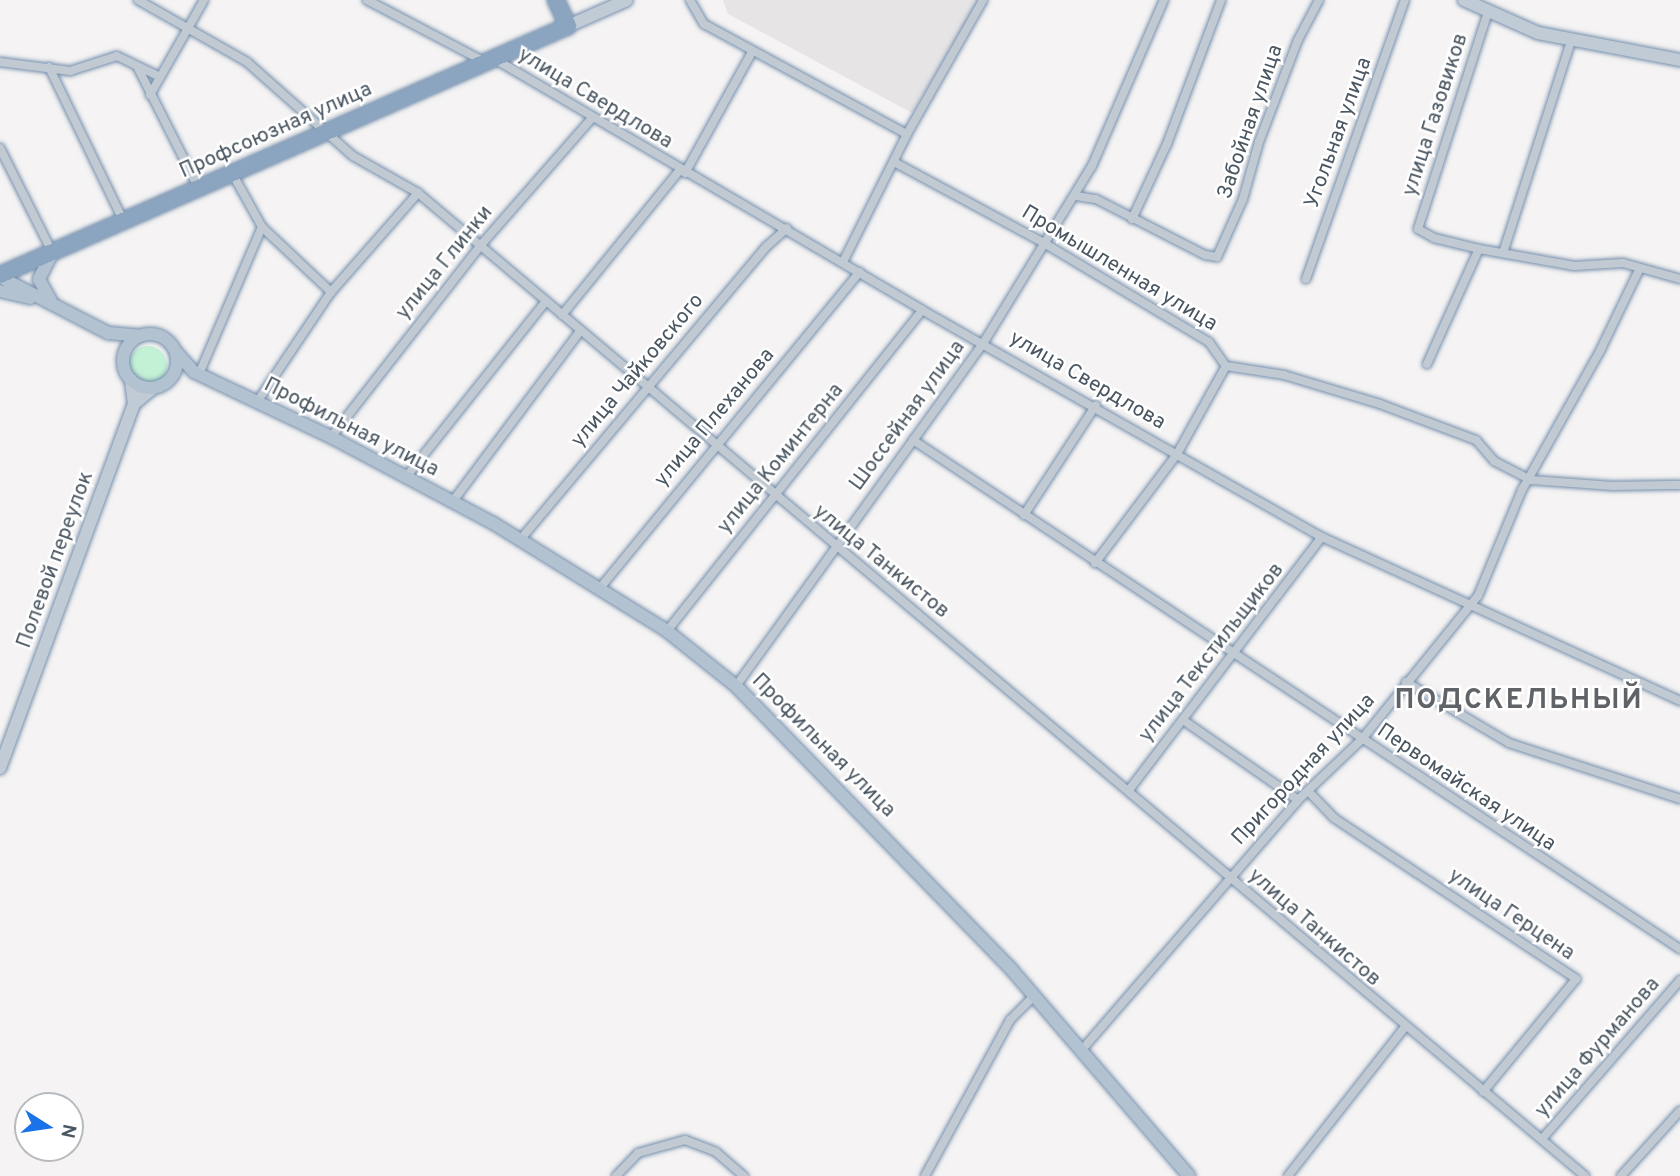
<!DOCTYPE html>
<meta charset="utf-8">
<style>
body{margin:0}
#map{position:relative;width:1680px;height:1176px;overflow:hidden;background:#f5f3f3;font-family:Overpass,sans-serif}
div>[style]{position:absolute}
.education>*{inset:0;background:#e6e4e5}
.green>*{inset:0;background:#c3f1d5}
.round{border-radius:50%}
.roads{filter:drop-shadow(0 0 2px #7690ad) drop-shadow(0 0 2px #7690ad)}
.street>*{height:8px;margin:-4px;padding:0 4px;transform-origin:4px;border-radius:4px;background:#c1cad2}
.secondary>*{height:12px;margin:-6px;padding:0 6px;transform-origin:6px;border-radius:6px;background:#c1cbd6}
.primary>*{height:12px;margin:-6px;padding:0 6px;transform-origin:6px;border-radius:6px;background:#b3c2d1}
.primary>.ring{margin:-6px;padding:0;box-sizing:content-box;background:none;border:12px solid #b3c2d1;border-radius:50%}
.highway>*{height:16px;margin:-8px;padding:0 8px;transform-origin:8px;border-radius:8px;background:#8ba5c1}
span{translate:-50% -50%;white-space:nowrap;text-align:center;line-height:1.15;-webkit-text-stroke:5px #fff;paint-order:stroke}
.street-label{font-size:21px;color:#4a5661}
.district-label{font-size:28px;color:#5f6368;font-weight:700;letter-spacing:2px}
.north{position:absolute;left:14px;top:1092px;width:70px;height:70px;box-sizing:border-box;background:#fff;border:2px solid #b7bbc0;border-radius:50%;rotate:102deg;font-size:19px;font-weight:700;line-height:28px;text-align:center;color:#4a5661}
.north::after{content:'';display:block;margin:auto;width:24px;height:32px;background:#1a73e8;clip-path:polygon(50% 0,100% 100%,50% 72%,0 100%)}
</style>
<div id="map">
<div class="education">
<div style="clip-path:polygon(723px 0,979px 0,912px 113px,728px 14px)"></div>
</div>
<div class="green">
<div class="round" style="left:129px;top:346px;width:38px;height:38px"></div>
</div>
<div class="roads">
<div class="street">
<div style="left:138px;top:0;width:125px;rotate:29.6deg"></div>
<div style="left:247px;top:62px;width:142px;rotate:41.6deg"></div>
<div style="left:353px;top:156px;width:75px;rotate:29.6deg"></div>
<div style="left:418px;top:193px;width:1526px;rotate:40.11deg"></div>
<div style="left:367px;top:0;width:133px;rotate:27.7deg"></div>
<div style="left:690px;top:0;width:28px;rotate:60deg"></div>
<div style="left:704px;top:24px;width:231px;rotate:28.5deg"></div>
<div style="left:1488px;top:12px;width:228px;rotate:107.9deg"></div>
<div style="left:1418px;top:229px;width:18px;rotate:29deg"></div>
<div style="left:1434px;top:238px;width:46px;rotate:13.7deg"></div>
<div style="left:1479px;top:249px;width:97px;rotate:10.1deg"></div>
<div style="left:1574px;top:266px;width:49px;rotate:-3.5deg"></div>
<div style="left:1623px;top:263px;width:59px;rotate:15.7deg"></div>
<div style="left:493px;top:58px;width:498px;rotate:30.4deg"></div>
<div style="left:922px;top:310px;width:460px;rotate:29.6deg"></div>
<div style="left:1322px;top:537px;width:394px;rotate:24.6deg"></div>
<div style="left:0;top:62px;width:71px;rotate:7.3deg"></div>
<div style="left:70px;top:71px;width:49px;rotate:-17.7deg"></div>
<div style="left:117px;top:56px;width:46px;rotate:26deg"></div>
<div style="left:49px;top:67px;width:170px;rotate:64.2deg"></div>
<div style="left:138px;top:68px;width:136px;rotate:63.2deg"></div>
<div style="left:150px;top:95px;width:109px;rotate:-60.4deg"></div>
<div style="left:0;top:148px;width:116px;rotate:63.4deg"></div>
<div style="left:894px;top:162px;width:170px;rotate:28.4deg"></div>
<div style="left:1044px;top:243px;width:192px;rotate:31deg"></div>
<div style="left:1209px;top:342px;width:29px;rotate:55deg"></div>
<div style="left:1226px;top:366px;width:59px;rotate:8.8deg"></div>
<div style="left:1284px;top:375px;width:100px;rotate:16.8deg"></div>
<div style="left:1380px;top:404px;width:103px;rotate:20.6deg"></div>
<div style="left:1476px;top:440px;width:28px;rotate:49deg"></div>
<div style="left:1494px;top:461px;width:42px;rotate:27.2deg"></div>
<div style="left:1531px;top:480px;width:82px;rotate:4.2deg"></div>
<div style="left:1613px;top:486px;width:67px;rotate:-0.9deg"></div>
<div style="left:232px;top:173px;width:62px;rotate:60.9deg"></div>
<div style="left:262px;top:227px;width:95px;rotate:43.3deg"></div>
<div style="left:685px;top:173px;width:138px;rotate:-61deg"></div>
<div style="left:1076px;top:196px;width:20px;rotate:9deg"></div>
<div style="left:1096px;top:199px;width:123px;rotate:27.2deg"></div>
<div style="left:1205px;top:255px;width:12px;rotate:9deg"></div>
<div style="left:1217px;top:257px;width:64px;rotate:-65.9deg"></div>
<div style="left:1243px;top:199px;width:59px;rotate:-74.3deg"></div>
<div style="left:1259px;top:142px;width:109px;rotate:-69.1deg"></div>
<div style="left:1298px;top:40px;width:45px;rotate:-62.3deg"></div>
<div style="left:1132px;top:219px;width:83px;rotate:-65deg"></div>
<div style="left:1167px;top:144px;width:154px;rotate:-69.4deg"></div>
<div style="left:1503px;top:253px;width:223px;rotate:-72.2deg"></div>
<div style="left:843px;top:262px;width:143px;rotate:-63.4deg"></div>
<div style="left:907px;top:134px;width:154px;rotate:-60.4deg"></div>
<div style="left:1306px;top:279px;width:296px;rotate:-70.5deg"></div>
<div style="left:562px;top:315px;width:187px;rotate:-50.9deg"></div>
<div style="left:1427px;top:364px;width:126px;rotate:-65.7deg"></div>
<div style="left:199px;top:374px;width:160px;rotate:-66.8deg"></div>
<div style="left:257px;top:402px;width:133px;rotate:-56.1deg"></div>
<div style="left:331px;top:292px;width:132px;rotate:-48.7deg"></div>
<div style="left:331px;top:437px;width:242px;rotate:-52deg"></div>
<div style="left:480px;top:246px;width:171px;rotate:-48.8deg"></div>
<div style="left:913px;top:440px;width:921px;rotate:33.57deg"></div>
<div style="left:406px;top:477px;width:225px;rotate:-51.5deg"></div>
<div style="left:453px;top:501px;width:212px;rotate:-53.2deg"></div>
<div style="left:1024px;top:515px;width:131px;rotate:-56.8deg"></div>
<div style="left:520px;top:540px;width:383px;rotate:-50deg"></div>
<div style="left:766px;top:247px;width:28px;rotate:-42deg"></div>
<div style="left:1095px;top:563px;width:136px;rotate:-53deg"></div>
<div style="left:1177px;top:454px;width:101px;rotate:-60.9deg"></div>
<div style="left:600px;top:588px;width:409px;rotate:-50.6deg"></div>
<div style="left:667px;top:631px;width:410px;rotate:-51.5deg"></div>
<div style="left:1406px;top:682px;width:120px;rotate:30.6deg"></div>
<div style="left:1509px;top:743px;width:180px;rotate:18.1deg"></div>
<div style="left:736px;top:686px;width:424px;rotate:-54.2deg"></div>
<div style="left:984px;top:342px;width:206px;rotate:-58.5deg"></div>
<div style="left:1092px;top:166px;width:181px;rotate:-66.6deg"></div>
<div style="left:1183px;top:720px;width:140px;rotate:34.8deg"></div>
<div style="left:1129px;top:790px;width:318px;rotate:-52.7deg"></div>
<div style="left:1309px;top:792px;width:36px;rotate:46deg"></div>
<div style="left:1334px;top:818px;width:291px;rotate:33.6deg"></div>
<div style="left:1576px;top:979px;width:146px;rotate:129.5deg"></div>
<div style="left:1080px;top:1052px;width:333px;rotate:-49.1deg"></div>
<div style="left:1298px;top:800px;width:88px;rotate:-43.6deg"></div>
<div style="left:1362px;top:739px;width:184px;rotate:-51deg"></div>
<div style="left:1478px;top:596px;width:115px;rotate:-67.5deg"></div>
<div style="left:1522px;top:490px;width:162px;rotate:-60.7deg"></div>
<div style="left:1601px;top:349px;width:88px;rotate:-64.3deg"></div>
<div style="left:1542px;top:1139px;width:211px;rotate:-49deg"></div>
<div style="left:616px;top:1176px;width:32px;rotate:-46deg"></div>
<div style="left:638px;top:1153px;width:49px;rotate:-15.5deg"></div>
<div style="left:685px;top:1140px;width:33px;rotate:21deg"></div>
<div style="left:716px;top:1152px;width:37px;rotate:41deg"></div>
<div style="left:925px;top:1176px;width:178px;rotate:-61.4deg"></div>
<div style="left:1010px;top:1020px;width:33px;rotate:-45deg"></div>
<div style="left:1288px;top:1176px;width:188px;rotate:-51.9deg"></div>
<div style="left:1621px;top:1176px;width:88px;rotate:-47.8deg"></div>
</div>
<div class="secondary">
<div style="left:1464px;top:0;width:81px;rotate:24deg"></div>
<div style="left:1538px;top:33px;width:145px;rotate:10.8deg"></div>
<div style="left:568px;top:26px;width:64px;rotate:-23.8deg"></div>
<div style="left:131px;top:380px;width:24px;rotate:83deg"></div>
<div style="left:0;top:768px;width:388px;rotate:-69.8deg"></div>
<div style="left:134px;top:404px;width:25px;rotate:-40deg"></div>
</div>
<div class="primary">
<div style="left:0;top:277px;width:122px;rotate:27.4deg"></div>
<div style="left:108px;top:333px;width:32px;rotate:5deg"></div>
<div style="left:0;top:291px;width:31px;rotate:13deg"></div>
<div style="left:51px;top:301px;width:25px;rotate:-119deg"></div>
<div style="left:39px;top:279px;width:29px;rotate:-63deg"></div>
<div class="ring" style="left:123px;top:334px;width:42px;height:42px"></div>
<div style="left:176px;top:352px;width:27px;rotate:48deg"></div>
<div style="left:194px;top:372px;width:152px;rotate:25.4deg"></div>
<div style="left:331px;top:437px;width:183px;rotate:28deg"></div>
<div style="left:493px;top:523px;width:205px;rotate:31.8deg"></div>
<div style="left:667px;top:631px;width:88px;rotate:38.6deg"></div>
<div style="left:736px;top:686px;width:395px;rotate:45.8deg"></div>
<div style="left:1011px;top:969px;width:273px;rotate:49.3deg"></div>
</div>
<div class="highway">
<div style="left:0;top:275px;width:620px;rotate:-23.67deg"></div>
<div style="left:568px;top:26px;width:29px;rotate:-115deg"></div>
</div>
</div>
<div class="street-label">
<span style="left:595px;top:99px;rotate:31deg">улица Свердлова</span>
<span style="left:1436px;top:115px;rotate:-72deg">улица Газовиков</span>
<span style="left:1251px;top:122px;rotate:-71deg">Забойная улица</span>
<span style="left:276px;top:131px;rotate:-24deg">Профсоюзная улица</span>
<span style="left:1339px;top:133px;rotate:-70deg">Угольная улица</span>
<span style="left:445px;top:263px;rotate:-51deg">улица Глинки</span>
<span style="left:1119px;top:269px;rotate:31deg">Промышленная улица</span>
<span style="left:638px;top:371px;rotate:-50deg">улица Чайковского</span>
<span style="left:1087px;top:381px;rotate:30deg">улица Свердлова</span>
<span style="left:908px;top:416px;rotate:-54deg">Шоссейная улица</span>
<span style="left:715px;top:418px;rotate:-50deg">улица Плеханова</span>
<span style="left:351px;top:428px;rotate:27deg">Профильная улица</span>
<span style="left:781px;top:459px;rotate:-51deg">улица Коминтерна</span>
<span style="left:56px;top:560px;rotate:-70deg">Полевой переулок</span>
<span style="left:881px;top:562px;rotate:39deg">улица Танкистов</span>
<span style="left:1212px;top:653px;rotate:-52deg">улица Текстильщиков</span>
<span style="left:823px;top:746px;rotate:45deg">Профильная улица</span>
<span style="left:1304px;top:770px;rotate:-47deg">Пригородная улица</span>
<span style="left:1466px;top:788px;rotate:34deg">Первомайская улица</span>
<span style="left:1511px;top:915px;rotate:34deg">улица Герцена</span>
<span style="left:1314px;top:928px;rotate:41deg">улица Танкистов</span>
<span style="left:1598px;top:1048px;rotate:-49deg">улица Фурманова</span>
</div>
<div class="district-label">
<span style="left:1519px;top:701px">ПОДСКЕЛЬНЫЙ</span>
</div>
<div class="north">N</div>
</div>
